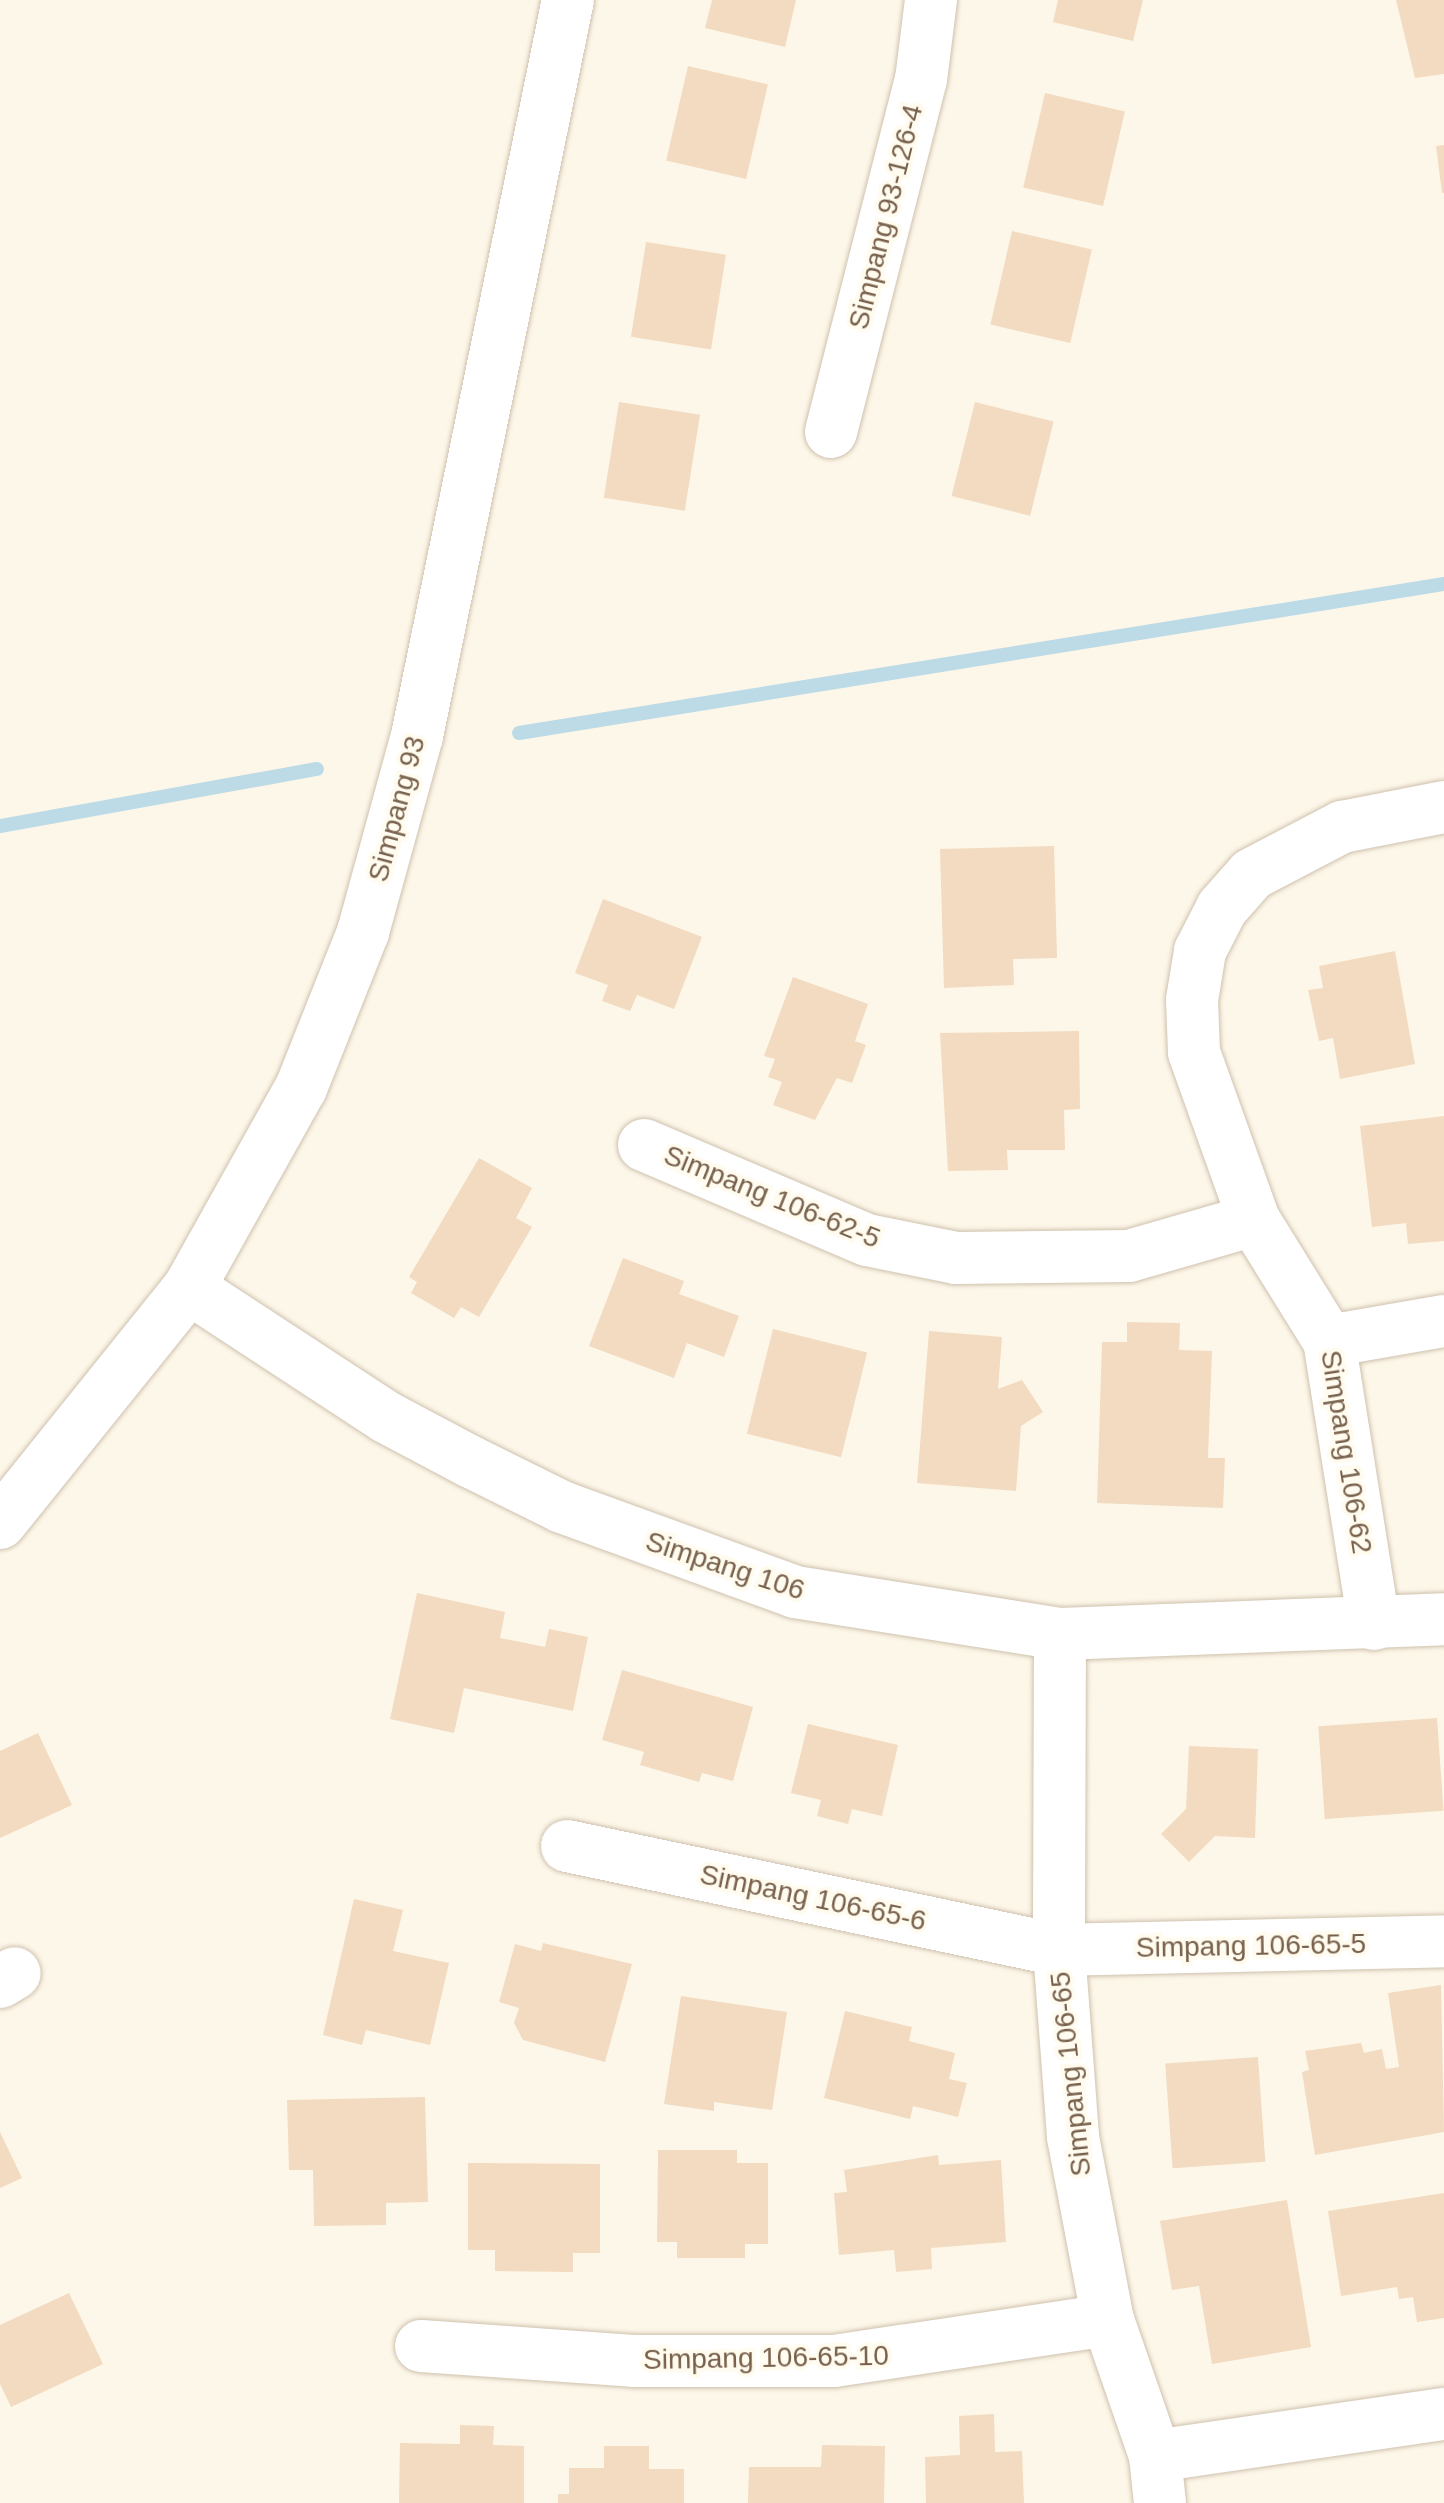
<!DOCTYPE html>
<style>
body{margin:0}
#map{position:relative;width:1444px;height:2503px;overflow:hidden;background:#fdf7e9;font-family:Arial,sans-serif}
div>[style]{position:absolute}
.stream>*{height:14px;margin:-7px;padding:0 7px;transform-origin:7px;border-radius:7px;background:#bcdbe7}
.building>*{inset:0;background:#f2dbc0;transform-origin:0 0}
.roads{filter:drop-shadow(0 0 2px #cfc1ae) drop-shadow(0 0 2px #cfc1ae)}
.minor>*{height:52px;margin:-26px;padding:0 26px;transform-origin:26px;border-radius:26px;background:#fff}
span{translate:-50% -50%;white-space:nowrap;text-align:center;line-height:1.15;-webkit-text-stroke:8px #fffbef;paint-order:stroke}
.street-label{font-size:28px;color:#78614c}
</style>
<div id="map">
<div class="stream">
<div style="left:519px;top:733px;width:937px;rotate:-9.15deg"></div>
<div style="left:0;top:826px;width:322px;rotate:-10.2deg"></div>
</div>
<div class="building">
<div style="clip-path:polygon(712px 0,796px 0,785px 47px,705px 28px)"></div>
<div style="clip-path:polygon(1058px 0,1143px 0,1133px 41px,1053px 22px)"></div>
<div style="clip-path:polygon(1396px 0,1444px 0,1444px 74px,1415px 78px)"></div>
<div style="left:688px;top:66px;width:82px;height:97px;rotate:13deg"></div>
<div style="left:1045px;top:93px;width:82px;height:97px;rotate:13deg"></div>
<div style="clip-path:polygon(1444px 145px,1444px 193px,1442px 193px,1436px 146px)"></div>
<div style="left:1012px;top:231px;width:82px;height:96px;rotate:13deg"></div>
<div style="left:646px;top:242px;width:81px;height:96px;rotate:9deg"></div>
<div style="left:619px;top:402px;width:82px;height:97px;rotate:9deg"></div>
<div style="left:975px;top:402px;width:81px;height:97px;rotate:14deg"></div>
<div style="clip-path:polygon(1054px 846px,1057px 958px,1013px 959px,1014px 985px,944px 988px,940px 849px)"></div>
<div style="clip-path:polygon(603px 899px,702px 937px,674px 1009px,637px 995px,630px 1011px,602px 1001px,608px 985px,575px 973px)"></div>
<div style="clip-path:polygon(1395px 951px,1415px 1064px,1340px 1079px,1333px 1038px,1319px 1041px,1308px 990px,1323px 988px,1319px 966px)"></div>
<div style="clip-path:polygon(793px 977px,868px 1004px,855px 1041px,866px 1045px,852px 1083px,837px 1078px,815px 1120px,773px 1105px,782px 1082px,768px 1077px,775px 1059px,764px 1056px)"></div>
<div style="clip-path:polygon(1079px 1031px,1080px 1109px,1064px 1110px,1065px 1150px,1007px 1150px,1008px 1170px,948px 1171px,940px 1033px)"></div>
<div style="clip-path:polygon(1444px 1116px,1444px 1241px,1408px 1244px,1406px 1223px,1372px 1227px,1360px 1126px)"></div>
<div style="clip-path:polygon(479px 1158px,532px 1188px,516px 1218px,532px 1227px,479px 1317px,461px 1307px,454px 1318px,411px 1293px,417px 1282px,409px 1277px)"></div>
<div style="clip-path:polygon(623px 1258px,684px 1281px,679px 1294px,739px 1316px,724px 1357px,687px 1343px,674px 1378px,589px 1346px)"></div>
<div style="clip-path:polygon(1127px 1322px,1180px 1323px,1179px 1350px,1212px 1351px,1208px 1458px,1225px 1458px,1223px 1508px,1097px 1503px,1102px 1342px,1127px 1342px)"></div>
<div style="left:773px;top:1329px;width:97px;height:108px;rotate:14deg"></div>
<div style="clip-path:polygon(929px 1331px,1002px 1337px,998px 1389px,1022px 1380px,1043px 1412px,1021px 1426px,1016px 1491px,917px 1483px)"></div>
<div style="clip-path:polygon(417px 1593px,505px 1612px,500px 1638px,545px 1647px,549px 1629px,588px 1637px,573px 1711px,464px 1688px,454px 1733px,390px 1719px)"></div>
<div style="clip-path:polygon(622px 1670px,753px 1707px,733px 1781px,702px 1773px,699px 1782px,640px 1765px,644px 1752px,602px 1740px)"></div>
<div style="left:1437px;top:1718px;width:93px;height:119px;rotate:86deg"></div>
<div style="clip-path:polygon(808px 1724px,898px 1745px,882px 1816px,852px 1809px,848px 1824px,817px 1816px,821px 1800px,791px 1793px)"></div>
<div style="clip-path:polygon(38px 1733px,72px 1805px,0 1838px,0 1751px)"></div>
<div style="clip-path:polygon(1189px 1746px,1258px 1749px,1255px 1838px,1215px 1836px,1189px 1862px,1161px 1834px,1186px 1809px)"></div>
<div style="clip-path:polygon(354px 1899px,403px 1910px,393px 1951px,449px 1963px,430px 2045px,366px 2030px,362px 2045px,323px 2035px)"></div>
<div style="clip-path:polygon(543px 1943px,632px 1964px,605px 2062px,523px 2040px,514px 2023px,519px 2008px,499px 2002px,515px 1944px,541px 1951px)"></div>
<div style="clip-path:polygon(1441px 1985px,1444px 2132px,1315px 2155px,1302px 2072px,1309px 2070px,1305px 2051px,1361px 2043px,1364px 2053px,1382px 2049px,1386px 2069px,1399px 2067px,1388px 1993px)"></div>
<div style="clip-path:polygon(681px 1996px,787px 2012px,772px 2110px,714px 2102px,714px 2111px,664px 2104px)"></div>
<div style="clip-path:polygon(845px 2011px,912px 2027px,909px 2041px,955px 2053px,949px 2079px,967px 2083px,958px 2117px,913px 2106px,910px 2119px,824px 2098px)"></div>
<div style="left:1258px;top:2057px;width:105px;height:93px;rotate:86deg"></div>
<div style="clip-path:polygon(425px 2097px,428px 2202px,386px 2203px,386px 2225px,314px 2226px,313px 2170px,289px 2170px,287px 2100px)"></div>
<div style="clip-path:polygon(0 2132px,22px 2178px,0 2188px)"></div>
<div style="clip-path:polygon(658px 2150px,737px 2150px,737px 2163px,768px 2163px,768px 2244px,745px 2244px,745px 2258px,677px 2258px,677px 2242px,657px 2242px)"></div>
<div style="clip-path:polygon(938px 2155px,939px 2165px,1001px 2160px,1006px 2242px,931px 2248px,932px 2269px,896px 2272px,894px 2250px,839px 2255px,834px 2193px,847px 2192px,844px 2170px)"></div>
<div style="clip-path:polygon(468px 2163px,600px 2164px,600px 2253px,573px 2253px,573px 2272px,495px 2271px,495px 2250px,468px 2250px)"></div>
<div style="clip-path:polygon(1444px 2193px,1444px 2318px,1417px 2322px,1413px 2297px,1399px 2299px,1397px 2287px,1341px 2296px,1328px 2211px)"></div>
<div style="clip-path:polygon(1287px 2200px,1311px 2347px,1212px 2364px,1199px 2286px,1172px 2290px,1160px 2221px)"></div>
<div style="clip-path:polygon(69px 2293px,103px 2364px,11px 2407px,0 2384px,0 2325px)"></div>
<div style="clip-path:polygon(994px 2414px,995px 2452px,1022px 2451px,1024px 2503px,926px 2503px,925px 2457px,960px 2455px,959px 2416px)"></div>
<div style="clip-path:polygon(460px 2425px,494px 2426px,493px 2445px,524px 2446px,524px 2503px,399px 2503px,400px 2443px,460px 2444px)"></div>
<div style="clip-path:polygon(822px 2445px,885px 2446px,884px 2503px,748px 2503px,749px 2467px,821px 2467px)"></div>
<div style="clip-path:polygon(604px 2446px,649px 2446px,649px 2469px,684px 2469px,684px 2503px,558px 2503px,558px 2494px,569px 2494px,569px 2468px,604px 2468px)"></div>
</div>
<div class="roads">
<div class="minor">
<div style="left:831px;top:432px;width:363px;rotate:-75.7deg"></div>
<div style="left:921px;top:80px;width:81px;rotate:-82.9deg"></div>
<div style="left:644px;top:1145px;width:242px;rotate:23.1deg"></div>
<div style="left:867px;top:1240px;width:91px;rotate:11.4deg"></div>
<div style="left:956px;top:1258px;width:173px;rotate:-0.7deg"></div>
<div style="left:1129px;top:1256px;width:130px;rotate:-16.1deg"></div>
<div style="left:189px;top:1288px;width:235px;rotate:33.2deg"></div>
<div style="left:386px;top:1417px;width:96px;rotate:27.9deg"></div>
<div style="left:471px;top:1462px;width:102px;rotate:26.3deg"></div>
<div style="left:562px;top:1507px;width:248px;rotate:20deg"></div>
<div style="left:795px;top:1592px;width:268px;rotate:9deg"></div>
<div style="left:1060px;top:1634px;width:384px;rotate:-2.2deg"></div>
<div style="left:1329px;top:1341px;width:117px;rotate:-9.9deg"></div>
<div style="left:0;top:1523px;width:302px;rotate:-51.2deg"></div>
<div style="left:189px;top:1288px;width:229px;rotate:-60.8deg"></div>
<div style="left:301px;top:1088px;width:168px;rotate:-68.3deg"></div>
<div style="left:363px;top:932px;width:203px;rotate:-74.6deg"></div>
<div style="left:417px;top:736px;width:751px;rotate:-78.41deg"></div>
<div style="left:1374px;top:1624px;width:287px;rotate:-99deg"></div>
<div style="left:1329px;top:1341px;width:142px;rotate:-121.8deg"></div>
<div style="left:1254px;top:1220px;width:178px;rotate:-109.7deg"></div>
<div style="left:1194px;top:1052px;width:52px;rotate:-92.2deg"></div>
<div style="left:1192px;top:1000px;width:50px;rotate:-80.7deg"></div>
<div style="left:1200px;top:951px;width:48px;rotate:-62.9deg"></div>
<div style="left:1222px;top:908px;width:45px;rotate:-48.6deg"></div>
<div style="left:1252px;top:874px;width:102px;rotate:-27.6deg"></div>
<div style="left:1342px;top:827px;width:104px;rotate:-11.1deg"></div>
<div style="left:1060px;top:1634px;width:316px;rotate:90.2deg"></div>
<div style="left:1059px;top:1950px;width:188px;rotate:85.7deg"></div>
<div style="left:1073px;top:2137px;width:186px;rotate:79.2deg"></div>
<div style="left:1108px;top:2320px;width:144px;rotate:70.9deg"></div>
<div style="left:1155px;top:2456px;width:47px;rotate:83.9deg"></div>
<div style="left:567px;top:1846px;width:503px;rotate:11.94deg"></div>
<div style="left:1059px;top:1950px;width:385px;rotate:-1.3deg"></div>
<div style="left:0;top:1982px;width:17px;rotate:-31deg"></div>
<div style="left:421px;top:2346px;width:213px;rotate:4deg"></div>
<div style="left:633px;top:2361px;width:201px"></div>
<div style="left:834px;top:2361px;width:277px;rotate:-8.5deg"></div>
<div style="left:1155px;top:2456px;width:292px;rotate:-8.3deg"></div>
</div>
</div>
<div class="street-label">
<span style="left:886px;top:217px;rotate:-76deg">Simpang 93-126-4</span>
<span style="left:397px;top:809px;rotate:-75deg">Simpang 93</span>
<span style="left:772px;top:1197px;rotate:22deg">Simpang 106-62-5</span>
<span style="left:1346px;top:1452px;rotate:81deg">Simpang 106-62</span>
<span style="left:725px;top:1566px;rotate:18deg">Simpang 106</span>
<span style="left:813px;top:1898px;rotate:12deg">Simpang 106-65-6</span>
<span style="left:1251px;top:1946px;rotate:-1deg">Simpang 106-65-5</span>
<span style="left:1071px;top:2074px;rotate:-96deg">Simpang 106-65</span>
<span style="left:766px;top:2358px;rotate:-1deg">Simpang 106-65-10</span>
</div>
</div>
